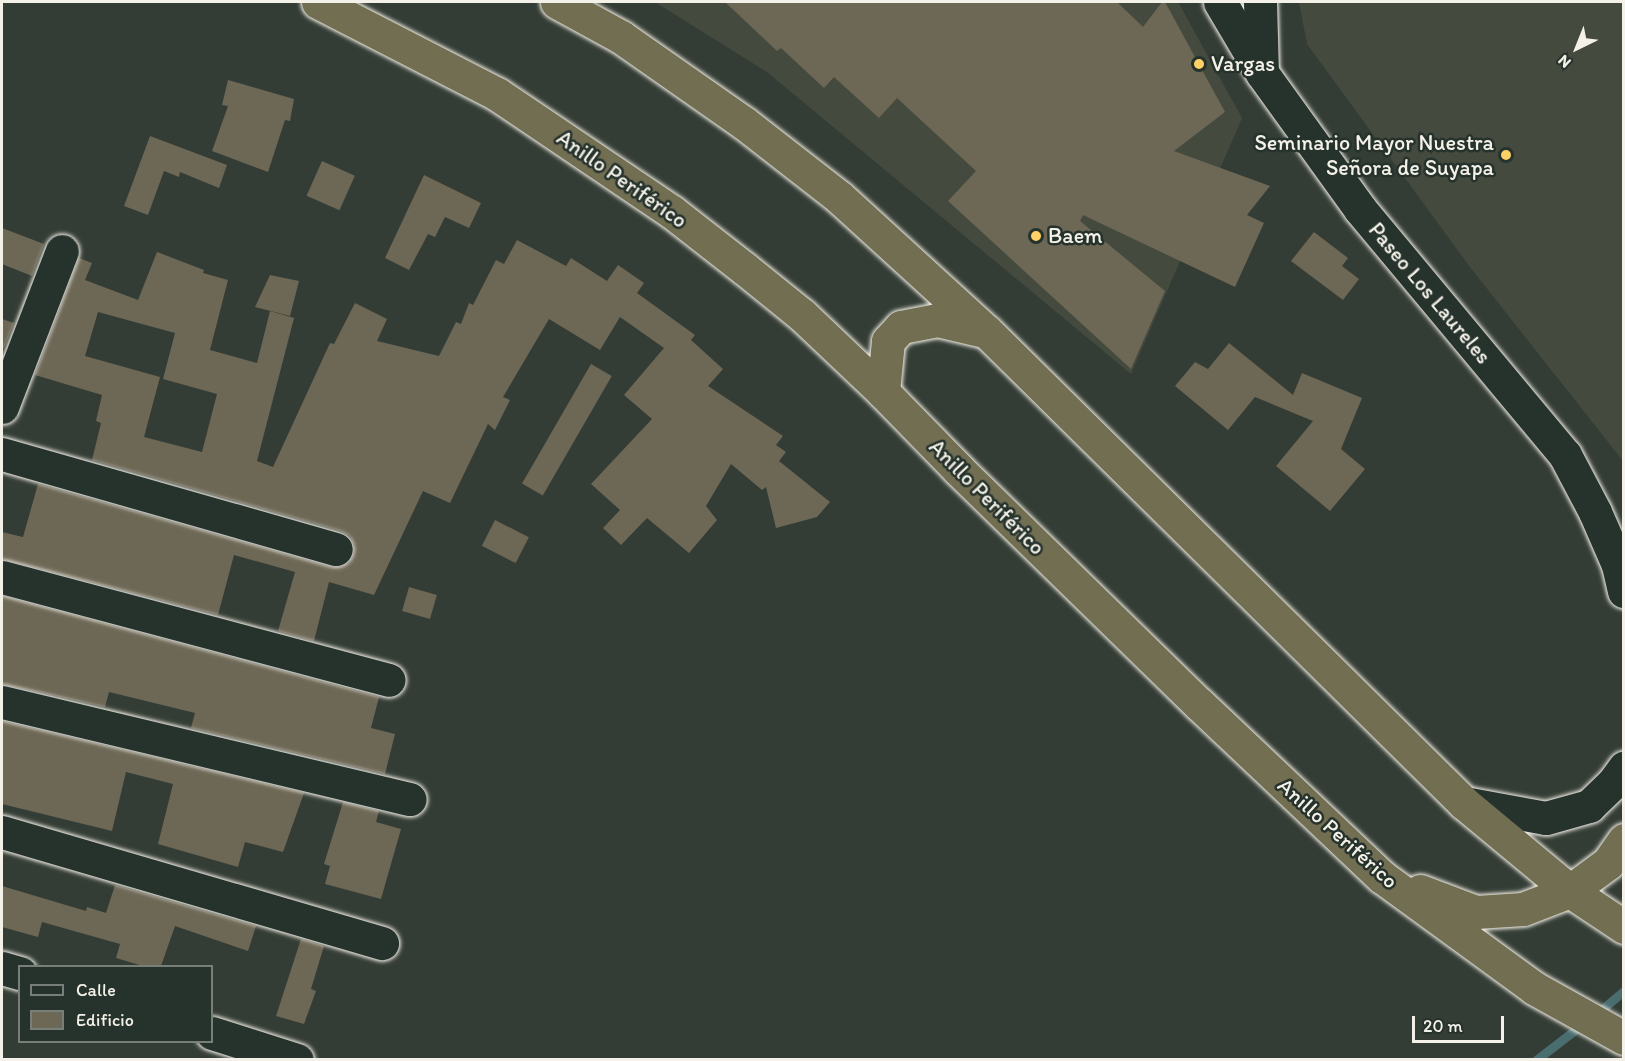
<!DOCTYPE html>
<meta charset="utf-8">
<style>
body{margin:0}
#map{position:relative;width:1625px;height:1061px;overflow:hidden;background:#343d35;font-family:Itim,sans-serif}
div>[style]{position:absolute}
.built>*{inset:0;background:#454a3f}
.stream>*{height:9px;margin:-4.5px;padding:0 4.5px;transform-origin:4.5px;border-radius:4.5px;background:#4a6d70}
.building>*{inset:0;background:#6d6755;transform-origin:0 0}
.roads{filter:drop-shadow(0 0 2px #f4f1e8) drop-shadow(0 0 2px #f4f1e8)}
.minor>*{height:33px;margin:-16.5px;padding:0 16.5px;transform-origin:16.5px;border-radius:16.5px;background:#26332d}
.highway>*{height:33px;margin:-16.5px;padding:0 16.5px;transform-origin:16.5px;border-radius:16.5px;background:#726e52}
.dots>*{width:16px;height:16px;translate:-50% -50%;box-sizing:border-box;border:3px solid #26332d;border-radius:50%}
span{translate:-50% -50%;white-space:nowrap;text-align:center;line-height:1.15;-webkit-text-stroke:5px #26332d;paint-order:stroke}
.poi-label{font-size:22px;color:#f4f1e8}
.left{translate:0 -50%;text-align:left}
.right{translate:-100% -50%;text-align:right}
.street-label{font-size:22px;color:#f4f1e8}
.frame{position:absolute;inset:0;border:3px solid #f4f1e8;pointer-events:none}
.legend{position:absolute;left:18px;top:965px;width:195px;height:78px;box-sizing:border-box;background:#26332d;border:2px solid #787f78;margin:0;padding:8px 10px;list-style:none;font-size:18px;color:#f4f1e8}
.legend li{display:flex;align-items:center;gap:12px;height:30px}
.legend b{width:30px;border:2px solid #787f78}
.north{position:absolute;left:1547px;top:18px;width:60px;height:60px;-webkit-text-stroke:4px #26332d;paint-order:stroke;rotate:223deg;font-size:16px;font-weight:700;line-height:24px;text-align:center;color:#f4f1e8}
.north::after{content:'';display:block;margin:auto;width:21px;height:27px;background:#f4f1e8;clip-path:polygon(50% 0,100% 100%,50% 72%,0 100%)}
.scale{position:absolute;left:1412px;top:1016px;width:92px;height:27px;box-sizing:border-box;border:3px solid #f4f1e8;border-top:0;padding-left:8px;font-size:18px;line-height:21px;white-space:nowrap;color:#f4f1e8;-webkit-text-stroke:4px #26332d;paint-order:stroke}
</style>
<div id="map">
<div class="built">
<div style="clip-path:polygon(655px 2px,1178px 2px,1242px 118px,1131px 374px,767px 72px)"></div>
<div style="clip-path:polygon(1299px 2px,1623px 2px,1623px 461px,1470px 267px,1307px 44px)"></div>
</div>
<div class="stream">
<div style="left:1595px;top:1015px;width:38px;rotate:-40deg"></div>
<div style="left:1536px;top:1060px;width:61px;rotate:-37.6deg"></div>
</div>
<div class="building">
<div style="clip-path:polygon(725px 2px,1117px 2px,1143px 27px,1162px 2px,1165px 2px,1225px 112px,1174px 151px,1270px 186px,1247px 215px,1264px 223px,1235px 287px,1083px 215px,1080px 221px,1165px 291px,1131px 369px,948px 201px,976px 171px,897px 98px,879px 118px,834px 77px,824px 88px,781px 48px,777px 51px)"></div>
<div style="clip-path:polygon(228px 80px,294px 99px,290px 121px,285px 120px,268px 172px,212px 151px,228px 106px,222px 105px)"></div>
<div style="clip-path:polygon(150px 136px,227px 165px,219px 188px,180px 172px,179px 177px,164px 171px,148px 215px,124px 206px)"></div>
<div style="left:322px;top:161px;width:36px;height:38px;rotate:24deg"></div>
<div style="clip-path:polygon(424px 175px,481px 203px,469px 228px,445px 217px,435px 237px,428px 234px,409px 270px,385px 258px)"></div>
<div style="clip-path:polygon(2px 228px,44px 244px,32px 276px,2px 264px)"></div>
<div style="clip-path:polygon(1314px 232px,1348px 258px,1342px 266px,1359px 279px,1343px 300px,1291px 261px)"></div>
<div style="clip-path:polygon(evenodd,517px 240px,566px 266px,571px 258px,607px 281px,618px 265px,644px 283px,637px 293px,695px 335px,691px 340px,723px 369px,708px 386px,783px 436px,776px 445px,786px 452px,779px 461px,830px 502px,817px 517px,776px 528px,766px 487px,762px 490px,731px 464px,706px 506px,717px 520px,689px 553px,647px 518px,621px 545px,603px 528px,620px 510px,591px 484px,652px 419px,624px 395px,664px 348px,620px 317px,600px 350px,549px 319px,503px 397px,510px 400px,495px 430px,488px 424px,450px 503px,423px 491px,374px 595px,329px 582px,314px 641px,278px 631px,295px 572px,234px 555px,218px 615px,2px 559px,2px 532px,23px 537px,38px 484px,331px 567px,340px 567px,349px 563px,354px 554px,354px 545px,350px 536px,341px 531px,92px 460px,101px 423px,96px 421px,102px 395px,35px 375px,79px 258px,92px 263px,85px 280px,138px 300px,157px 252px,204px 270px,203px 273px,228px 280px,210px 350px,257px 363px,270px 311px,294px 318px,257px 461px,273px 467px,330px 343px,334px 344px,355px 303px,387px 319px,377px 341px,439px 356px,456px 322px,461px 324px,469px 303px,473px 305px,496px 260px,504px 264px,517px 240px,98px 312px,175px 333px,163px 379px,217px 394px,202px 452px,144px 437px,160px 377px,85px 356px,98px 312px)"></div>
<div style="clip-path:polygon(270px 275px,299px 281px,290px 316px,255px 307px)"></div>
<div style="clip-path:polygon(2px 319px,14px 323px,4px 348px,2px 347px)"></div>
<div style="clip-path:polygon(1229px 343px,1293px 395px,1302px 373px,1362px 398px,1341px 449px,1365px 469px,1330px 511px,1276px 466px,1313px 421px,1255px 397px,1228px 430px,1175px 386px,1195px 362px,1208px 369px)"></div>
<div style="left:591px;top:364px;width:24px;height:138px;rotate:30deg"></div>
<div style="left:495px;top:520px;width:38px;height:29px;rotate:27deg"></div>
<div style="left:409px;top:587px;width:29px;height:25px;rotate:16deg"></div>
<div style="clip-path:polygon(2px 596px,379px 697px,371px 728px,395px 734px,385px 774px,191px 728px,195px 713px,109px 692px,105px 707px,2px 684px)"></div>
<div style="clip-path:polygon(2px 721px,304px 793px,283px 852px,245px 842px,238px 867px,158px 844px,173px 784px,126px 772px,112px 831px,2px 804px)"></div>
<div style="clip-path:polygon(343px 802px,379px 811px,376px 822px,401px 829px,381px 899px,325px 884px,330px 866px,324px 864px)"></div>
<div style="clip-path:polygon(115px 885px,256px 926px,248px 951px,175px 926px,161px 966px,143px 966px,116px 958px,120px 944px,42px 922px,38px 937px,2px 927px,2px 886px,86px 911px,87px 907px,106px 913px)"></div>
<div style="clip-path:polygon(301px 939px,324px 946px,311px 989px,316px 991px,304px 1024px,276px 1016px)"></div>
</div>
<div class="roads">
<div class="minor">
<div style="left:1220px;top:2px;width:82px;rotate:59.4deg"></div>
<div style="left:1262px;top:73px;width:168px;rotate:54.2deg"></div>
<div style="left:1360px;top:209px;width:320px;rotate:50.2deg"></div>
<div style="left:1565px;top:455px;width:64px;rotate:62.2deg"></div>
<div style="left:1595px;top:512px;width:58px;rotate:66.5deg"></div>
<div style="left:1618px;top:565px;width:27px;rotate:77deg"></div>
<div style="left:1260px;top:2px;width:70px;rotate:88.4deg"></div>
<div style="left:2px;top:407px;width:167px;rotate:-69deg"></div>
<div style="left:2px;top:454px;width:347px;rotate:15.9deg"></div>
<div style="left:2px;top:577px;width:400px;rotate:14.9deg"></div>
<div style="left:2px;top:702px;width:419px;rotate:13.4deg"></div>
<div style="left:1464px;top:803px;width:83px;rotate:10.4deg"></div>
<div style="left:1546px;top:818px;width:45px;rotate:-15.6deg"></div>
<div style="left:1589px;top:806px;width:33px;rotate:-44deg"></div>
<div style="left:1613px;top:783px;width:19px;rotate:-54deg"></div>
<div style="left:2px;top:832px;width:396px;rotate:16.3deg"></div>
<div style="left:2px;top:968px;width:19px;rotate:16deg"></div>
<div style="left:212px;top:1033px;width:89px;rotate:17.6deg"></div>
</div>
<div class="highway">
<div style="left:318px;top:2px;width:201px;rotate:27.2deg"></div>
<div style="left:497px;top:94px;width:211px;rotate:34deg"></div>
<div style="left:672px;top:212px;width:93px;rotate:38deg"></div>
<div style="left:745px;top:269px;width:73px;rotate:38.9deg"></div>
<div style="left:802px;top:315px;width:112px;rotate:43.5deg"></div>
<div style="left:883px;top:392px;width:109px;rotate:45.7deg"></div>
<div style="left:959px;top:470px;width:335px;rotate:44.3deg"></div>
<div style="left:1199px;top:704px;width:252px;rotate:43.4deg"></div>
<div style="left:1382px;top:877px;width:188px;rotate:36.1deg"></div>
<div style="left:1534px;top:988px;width:103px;rotate:29.1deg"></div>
<div style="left:557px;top:2px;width:73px;rotate:28.7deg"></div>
<div style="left:621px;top:37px;width:150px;rotate:35deg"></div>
<div style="left:744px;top:123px;width:120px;rotate:37.9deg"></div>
<div style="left:839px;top:197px;width:199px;rotate:42.4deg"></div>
<div style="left:986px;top:331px;width:672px;rotate:44.64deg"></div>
<div style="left:1464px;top:803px;width:138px;rotate:39.7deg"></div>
<div style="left:1570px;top:891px;width:65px;rotate:33.7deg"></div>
<div style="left:883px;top:392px;width:51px;rotate:-84.4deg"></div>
<div style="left:888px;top:341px;width:19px;rotate:-47deg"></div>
<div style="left:901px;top:327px;width:37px;rotate:-11deg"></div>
<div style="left:937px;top:320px;width:48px;rotate:13.2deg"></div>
<div style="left:1420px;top:891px;width:60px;rotate:20.6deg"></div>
<div style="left:1476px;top:912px;width:47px;rotate:-3.7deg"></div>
<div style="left:1523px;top:909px;width:50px;rotate:-21deg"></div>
<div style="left:1570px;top:891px;width:47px;rotate:-36.4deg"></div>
<div style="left:1608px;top:863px;width:28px;rotate:-55deg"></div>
</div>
</div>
<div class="dots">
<div style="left:1199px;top:64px;background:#ffd166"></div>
<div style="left:1506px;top:155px;background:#ffd166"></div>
<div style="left:1036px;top:236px;background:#ffd166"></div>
</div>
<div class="poi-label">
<span class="left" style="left:1211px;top:64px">Vargas</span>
<span class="right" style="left:1494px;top:155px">Seminario Mayor Nuestra<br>Señora de Suyapa</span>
<span class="left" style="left:1048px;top:236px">Baem</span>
</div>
<div class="street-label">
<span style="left:622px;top:179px;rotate:35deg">Anillo Periférico</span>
<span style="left:1430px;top:293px;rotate:50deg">Paseo Los Laureles</span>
<span style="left:987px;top:497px;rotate:45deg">Anillo Periférico</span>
<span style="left:1338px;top:833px;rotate:42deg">Anillo Periférico</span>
</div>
<div class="frame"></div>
<ul class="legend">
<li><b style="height:8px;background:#26332d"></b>Calle</li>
<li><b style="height:16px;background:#6d6755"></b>Edificio</li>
</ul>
<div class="north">N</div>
<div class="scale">20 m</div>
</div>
